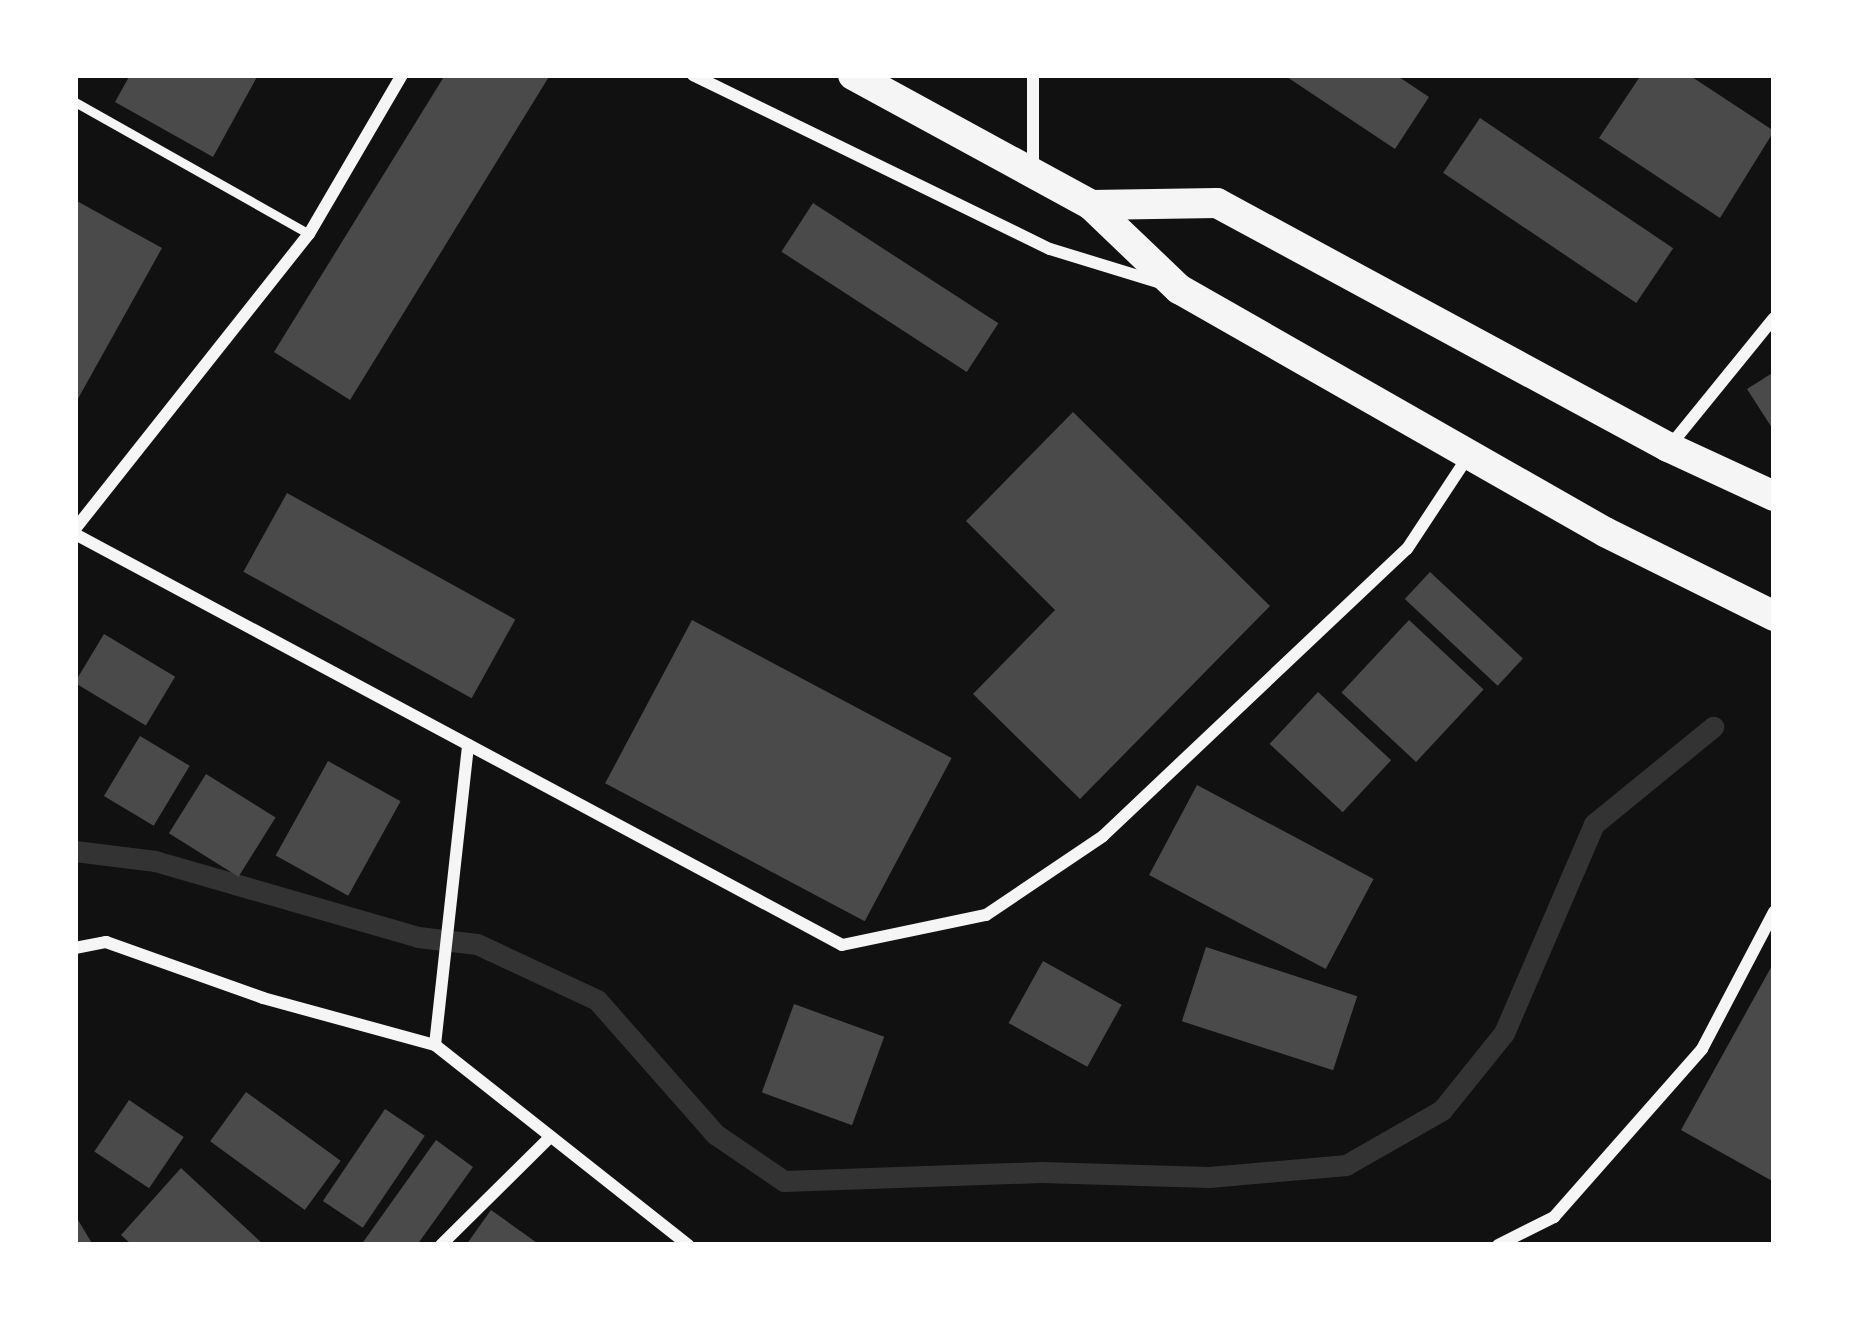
<!DOCTYPE html>
<style>
body{margin:0}
#map{position:relative;width:1849px;height:1320px;overflow:hidden;background:#111;font-family:"Alegreya Sans",sans-serif}
div>[style]{position:absolute}
.stream>*{height:21px;margin:-10.5px;padding:0 10.5px;transform-origin:10.5px;border-radius:10.5px;background:#333}
.building>*{inset:0;background:#4a4a4a;transform-origin:0 0}
.service>*{height:9px;margin:-4.5px;padding:0 4.5px;transform-origin:4.5px;border-radius:4.5px;background:#f5f5f5}
.minor>*{height:12px;margin:-6px;padding:0 6px;transform-origin:6px;border-radius:6px;background:#f5f5f5}
.primary>*{height:30px;margin:-15px;padding:0 15px;transform-origin:15px;border-radius:15px;background:#f5f5f5}
span{translate:-50% -50%;white-space:nowrap;text-align:center;line-height:1.15;-webkit-text-stroke:12px #fff;paint-order:stroke}
.frame{position:absolute;inset:0;border:78px solid #fff;pointer-events:none}
</style>
<div id="map">
<div class="stream">
<div style="left:75px;top:851px;width:81px;rotate:7.1deg"></div>
<div style="left:155px;top:861px;width:274px;rotate:16.1deg"></div>
<div style="left:418px;top:937px;width:59px;rotate:6.8deg"></div>
<div style="left:477px;top:944px;width:132px;rotate:25deg"></div>
<div style="left:597px;top:1000px;width:179px;rotate:48.6deg"></div>
<div style="left:715px;top:1134px;width:83px;rotate:34.3deg"></div>
<div style="left:784px;top:1181px;width:257px;rotate:-2deg"></div>
<div style="left:1041px;top:1172px;width:168px;rotate:1.7deg"></div>
<div style="left:1209px;top:1177px;width:138px;rotate:-5deg"></div>
<div style="left:1346px;top:1165px;width:111px;rotate:-29.8deg"></div>
<div style="left:1442px;top:1110px;width:99px;rotate:-51.2deg"></div>
<div style="left:1504px;top:1033px;width:228px;rotate:-66.7deg"></div>
<div style="left:1594px;top:824px;width:154px;rotate:-39.2deg"></div>
</div>
<div class="building">
<div style="clip-path:polygon(130px 75px,258px 75px,213px 157px,115px 102px)"></div>
<div style="clip-path:polygon(445px 75px,550px 75px,350px 400px,274px 352px)"></div>
<div style="clip-path:polygon(1284px 75px,1396px 75px,1429px 97px,1395px 149px)"></div>
<div style="clip-path:polygon(1641px 75px,1689px 75px,1774px 131px,1720px 218px,1599px 138px)"></div>
<div style="left:1480px;top:118px;width:233px;height:66px;rotate:34deg"></div>
<div style="clip-path:polygon(75px 200px,162px 248px,75px 404px)"></div>
<div style="left:813px;top:203px;width:221px;height:58px;rotate:33deg"></div>
<div style="clip-path:polygon(1774px 372px,1774px 431px,1747px 389px)"></div>
<div style="clip-path:polygon(1073px 412px,1270px 606px,1080px 799px,973px 694px,1055px 610px,966px 521px)"></div>
<div style="left:287px;top:493px;width:261px;height:90px;rotate:29deg"></div>
<div style="left:1430px;top:572px;width:127px;height:37px;rotate:43deg"></div>
<div style="left:692px;top:620px;width:294px;height:185px;rotate:28deg"></div>
<div style="left:1409px;top:620px;width:102px;height:99px;rotate:43deg"></div>
<div style="left:104px;top:634px;width:83px;height:57px;rotate:31deg"></div>
<div style="left:1318px;top:692px;width:100px;height:71px;rotate:43deg"></div>
<div style="left:140px;top:736px;width:58px;height:70px;rotate:31deg"></div>
<div style="left:328px;top:761px;width:83px;height:108px;rotate:29deg"></div>
<div style="left:206px;top:774px;width:82px;height:70px;rotate:32deg"></div>
<div style="left:1197px;top:785px;width:200px;height:102px;rotate:28deg"></div>
<div style="left:1206px;top:947px;width:159px;height:78px;rotate:18deg"></div>
<div style="left:1043px;top:961px;width:90px;height:71px;rotate:29deg"></div>
<div style="clip-path:polygon(1774px 962px,1774px 1182px,1681px 1130px)"></div>
<div style="left:794px;top:1004px;width:96px;height:94px;rotate:20deg"></div>
<div style="left:246px;top:1092px;width:117px;height:61px;rotate:36deg"></div>
<div style="left:129px;top:1100px;width:66px;height:62px;rotate:34deg"></div>
<div style="left:385px;top:1109px;width:48px;height:111px;rotate:34deg"></div>
<div style="clip-path:polygon(436px 1140px,473px 1167px,417px 1245px,361px 1245px)"></div>
<div style="clip-path:polygon(181px 1168px,264px 1245px,132px 1245px,121px 1235px)"></div>
<div style="clip-path:polygon(491px 1210px,540px 1245px,466px 1245px)"></div>
<div style="clip-path:polygon(75px 1215px,93px 1245px,75px 1245px)"></div>
</div>
<div class="service">
<div style="left:75px;top:102px;width:269px;rotate:29.4deg"></div>
</div>
<div class="minor">
<div style="left:693px;top:75px;width:397px;rotate:26deg"></div>
<div style="left:1050px;top:249px;width:116px;rotate:17deg"></div>
<div style="left:1033px;top:172px;width:97px;rotate:-90deg"></div>
<div style="left:1669px;top:447px;width:166px;rotate:-50.9deg"></div>
<div style="left:75px;top:529px;width:377px;rotate:-51.6deg"></div>
<div style="left:309px;top:234px;width:184px;rotate:-59.7deg"></div>
<div style="left:75px;top:534px;width:870px;rotate:28.18deg"></div>
<div style="left:842px;top:945px;width:147px;rotate:-11.8deg"></div>
<div style="left:986px;top:915px;width:141px;rotate:-34deg"></div>
<div style="left:1103px;top:836px;width:418px;rotate:-43.4deg"></div>
<div style="left:1407px;top:549px;width:113px;rotate:-56.6deg"></div>
<div style="left:75px;top:948px;width:32px;rotate:-11deg"></div>
<div style="left:106px;top:942px;width:167px;rotate:19.6deg"></div>
<div style="left:263px;top:998px;width:178px;rotate:15.3deg"></div>
<div style="left:435px;top:1045px;width:323px;rotate:38.3deg"></div>
<div style="left:435px;top:1045px;width:302px;rotate:-83.7deg"></div>
<div style="left:441px;top:1245px;width:149px;rotate:-44.7deg"></div>
<div style="left:1498px;top:1245px;width:63px;rotate:-26.6deg"></div>
<div style="left:1554px;top:1217px;width:224px;rotate:-48.6deg"></div>
<div style="left:1702px;top:1049px;width:155px;rotate:-62.3deg"></div>
</div>
<div class="primary">
<div style="left:853px;top:75px;width:271px;rotate:28.6deg"></div>
<div style="left:1091px;top:205px;width:122px;rotate:43.7deg"></div>
<div style="left:1179px;top:289px;width:490px;rotate:29.7deg"></div>
<div style="left:1605px;top:532px;width:189px;rotate:26.4deg"></div>
<div style="left:1091px;top:205px;width:126px;rotate:-0.9deg"></div>
<div style="left:1217px;top:203px;width:513px;rotate:28.41deg"></div>
<div style="left:1668px;top:447px;width:117px;rotate:24.8deg"></div>
</div>
<div class="frame"></div>
</div>
